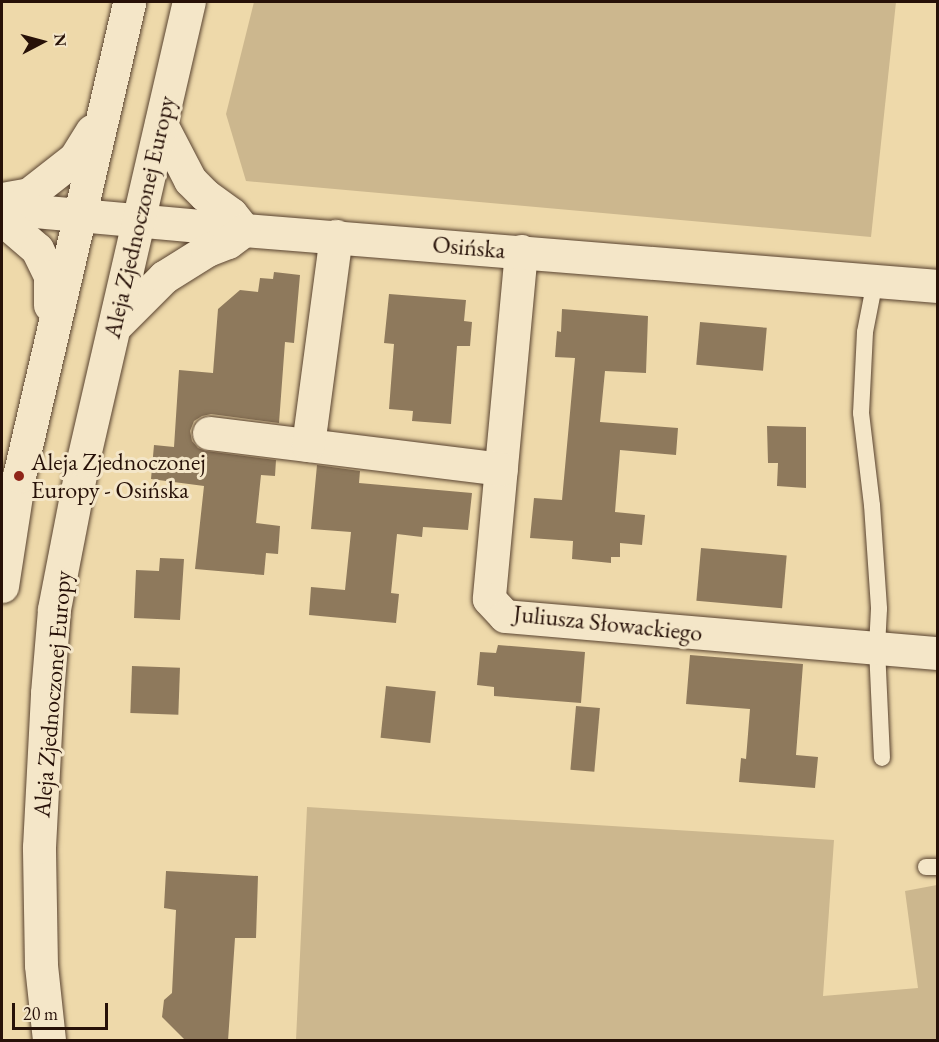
<!DOCTYPE html>
<meta charset="utf-8">
<style>
body{margin:0}
#map{position:relative;width:939px;height:1042px;overflow:hidden;background:#eed9aa;font-family:"EB Garamond",serif}
div>[style]{position:absolute}
.green>*{inset:0;background:#ccb78e}
.building>*{inset:0;background:#8e795c;transform-origin:0 0}
.roads{filter:drop-shadow(0 0 2px #594330) drop-shadow(0 0 2px #594330)}
.lane>*{height:16px;margin:-8px;padding:0 8px;transform-origin:8px;border-radius:8px;background:#f4e6c8}
.street>*{height:33px;margin:-16.5px;padding:0 16.5px;transform-origin:16.5px;border-radius:16.5px;background:#f4e6c8}
.secondary>*{height:33px;margin:-16.5px;padding:0 16.5px;transform-origin:16.5px;border-radius:16.5px;background:#f4e6c8}
.dots>*{width:16px;height:16px;translate:-50% -50%;box-sizing:border-box;border:3px solid #f4e6c8;border-radius:50%}
span{translate:-50% -50%;white-space:nowrap;text-align:center;line-height:1.15;-webkit-text-stroke:6px #f4e6c8;paint-order:stroke}
.street-label{font-size:24px;color:#271108}
.poi-label{font-size:24px;color:#271108}
.left{translate:0 -50%;text-align:left}
.frame{position:absolute;inset:0;border:3px solid #271108;pointer-events:none}
.north{position:absolute;left:12px;top:12px;width:60px;height:60px;-webkit-text-stroke:4px #f4e6c8;paint-order:stroke;rotate:84deg;font-size:16px;font-weight:700;line-height:24px;text-align:center;color:#271108}
.north::after{content:'';display:block;margin:auto;width:21px;height:27px;background:#271108;clip-path:polygon(50% 0,100% 100%,50% 72%,0 100%)}
.scale{position:absolute;left:12px;top:1003px;width:96px;height:27px;box-sizing:border-box;border:3px solid #271108;border-top:0;padding-left:8px;font-size:18px;line-height:21px;white-space:nowrap;color:#271108;-webkit-text-stroke:4px #f4e6c8;paint-order:stroke}
</style>
<div id="map">
<div class="green">
<div style="clip-path:polygon(254px 2px,896px 2px,871px 237px,246px 181px,226px 114px)"></div>
<div style="clip-path:polygon(307px 807px,834px 840px,823px 996px,918px 988px,905px 891px,937px 885px,937px 1040px,296px 1040px)"></div>
</div>
<div class="building">
<div style="clip-path:polygon(274px 272px,300px 275px,294px 343px,285px 342px,279px 423px,211px 414px,202px 416px,194px 421px,190px 431px,192px 441px,198px 448px,206px 451px,276px 460px,275px 476px,261px 475px,256px 523px,280px 526px,278px 554px,266px 553px,264px 575px,195px 569px,204px 486px,151px 479px,154px 445px,174px 447px,179px 370px,213px 373px,218px 309px,240px 290px,258px 292px,260px 278px,273px 279px)"></div>
<div style="clip-path:polygon(389px 294px,466px 300px,464px 321px,472px 322px,470px 346px,457px 346px,451px 424px,412px 421px,413px 411px,389px 409px,394px 344px,384px 343px)"></div>
<div style="clip-path:polygon(562px 309px,648px 316px,646px 373px,605px 371px,600px 422px,678px 428px,676px 455px,620px 450px,615px 512px,645px 515px,642px 545px,620px 543px,620px 557px,611px 557px,611px 563px,572px 559px,573px 541px,530px 538px,534px 498px,562px 500px,575px 358px,555px 357px,557px 331px,561px 332px)"></div>
<div style="left:700px;top:322px;width:67px;height:43px;rotate:5deg"></div>
<div style="clip-path:polygon(767px 426px,806px 427px,806px 488px,777px 486px,778px 463px,768px 463px)"></div>
<div style="clip-path:polygon(317px 465px,360px 471px,359px 483px,472px 493px,468px 530px,423px 527px,422px 537px,397px 534px,391px 593px,399px 594px,396px 623px,309px 615px,311px 587px,345px 590px,351px 532px,311px 529px)"></div>
<div style="left:701px;top:548px;width:86px;height:53px;rotate:5deg"></div>
<div style="clip-path:polygon(160px 558px,184px 559px,180px 620px,134px 618px,136px 570px,159px 571px)"></div>
<div style="clip-path:polygon(498px 645px,585px 652px,581px 703px,494px 696px,494px 687px,477px 685px,480px 652px,496px 653px)"></div>
<div style="clip-path:polygon(690px 655px,803px 664px,796px 755px,818px 757px,815px 788px,739px 782px,741px 758px,746px 759px,750px 709px,686px 704px)"></div>
<div style="left:132px;top:666px;width:48px;height:47px;rotate:2deg"></div>
<div style="left:386px;top:686px;width:50px;height:52px;rotate:6deg"></div>
<div style="left:576px;top:706px;width:24px;height:64px;rotate:5deg"></div>
<div style="clip-path:polygon(166px 871px,258px 876px,256px 938px,235px 938px,228px 1041px,186px 1041px,162px 1017px,164px 1000px,172px 993px,176px 910px,164px 908px)"></div>
</div>
<div class="roads">
<div class="lane">
<div style="left:875px;top:281px;width:52px;rotate:101.1deg"></div>
<div style="left:865px;top:332px;width:81px;rotate:92.8deg"></div>
<div style="left:861px;top:413px;width:93px;rotate:83.2deg"></div>
<div style="left:872px;top:505px;width:104px;rotate:86.1deg"></div>
<div style="left:879px;top:609px;width:39px;rotate:93deg"></div>
<div style="left:877px;top:648px;width:110px;rotate:87.4deg"></div>
<div style="left:926px;top:867px;width:12px"></div>
</div>
<div class="street">
<div style="left:521px;top:251px;width:349px;rotate:95.3deg"></div>
<div style="left:489px;top:599px;width:23px;rotate:47deg"></div>
<div style="left:505px;top:616px;width:435px;rotate:4.9deg"></div>
<div style="left:209px;top:433px;width:294px;rotate:7deg"></div>
<div style="left:308px;top:445px;width:211px;rotate:-82.4deg"></div>
</div>
<div class="secondary">
<div style="left:161px;top:124px;width:63px;rotate:62.6deg"></div>
<div style="left:190px;top:180px;width:21px;rotate:45deg"></div>
<div style="left:205px;top:195px;width:32px;rotate:36deg"></div>
<div style="left:231px;top:214px;width:21px;rotate:51deg"></div>
<div style="left:2px;top:199px;width:27px;rotate:-10deg"></div>
<div style="left:29px;top:194px;width:58px;rotate:-38deg"></div>
<div style="left:75px;top:158px;width:32px;rotate:-58deg"></div>
<div style="left:2px;top:208px;width:243px;rotate:5.2deg"></div>
<div style="left:244px;top:230px;width:696px;rotate:4.61deg"></div>
<div style="left:2px;top:219px;width:46px;rotate:40.6deg"></div>
<div style="left:37px;top:249px;width:30px;rotate:64deg"></div>
<div style="left:50px;top:276px;width:29px;rotate:90deg"></div>
<div style="left:114px;top:327px;width:71px;rotate:-45deg"></div>
<div style="left:164px;top:277px;width:51px;rotate:-32.1deg"></div>
<div style="left:207px;top:250px;width:22px;rotate:-21deg"></div>
<div style="left:228px;top:242px;width:20px;rotate:-37deg"></div>
<div style="left:2px;top:586px;width:111px;rotate:-81.2deg"></div>
<div style="left:19px;top:476px;width:487px;rotate:-76.9deg"></div>
<div style="left:49px;top:1040px;width:75px;rotate:-96.1deg"></div>
<div style="left:41px;top:965px;width:118px;rotate:-91deg"></div>
<div style="left:39px;top:847px;width:154px;rotate:-87deg"></div>
<div style="left:47px;top:693px;width:84px;rotate:-85.2deg"></div>
<div style="left:54px;top:609px;width:152px;rotate:-79deg"></div>
<div style="left:83px;top:460px;width:470px;rotate:-77deg"></div>
</div>
</div>
<div class="dots">
<div style="left:19px;top:476px;background:#8f2418"></div>
</div>
<div class="street-label">
<span style="left:139px;top:217px;rotate:-77deg">Aleja Zjednoczonej Europy</span>
<span style="left:469px;top:247px;rotate:5deg">Osińska</span>
<span style="left:608px;top:623px;rotate:6deg">Juliusza Słowackiego</span>
<span style="left:52px;top:694px;rotate:-85deg">Aleja Zjednoczonej Europy</span>
</div>
<div class="poi-label">
<span class="left" style="left:31px;top:476px">Aleja Zjednoczonej<br>Europy - Osińska</span>
</div>
<div class="frame"></div>
<div class="north">N</div>
<div class="scale">20 m</div>
</div>
